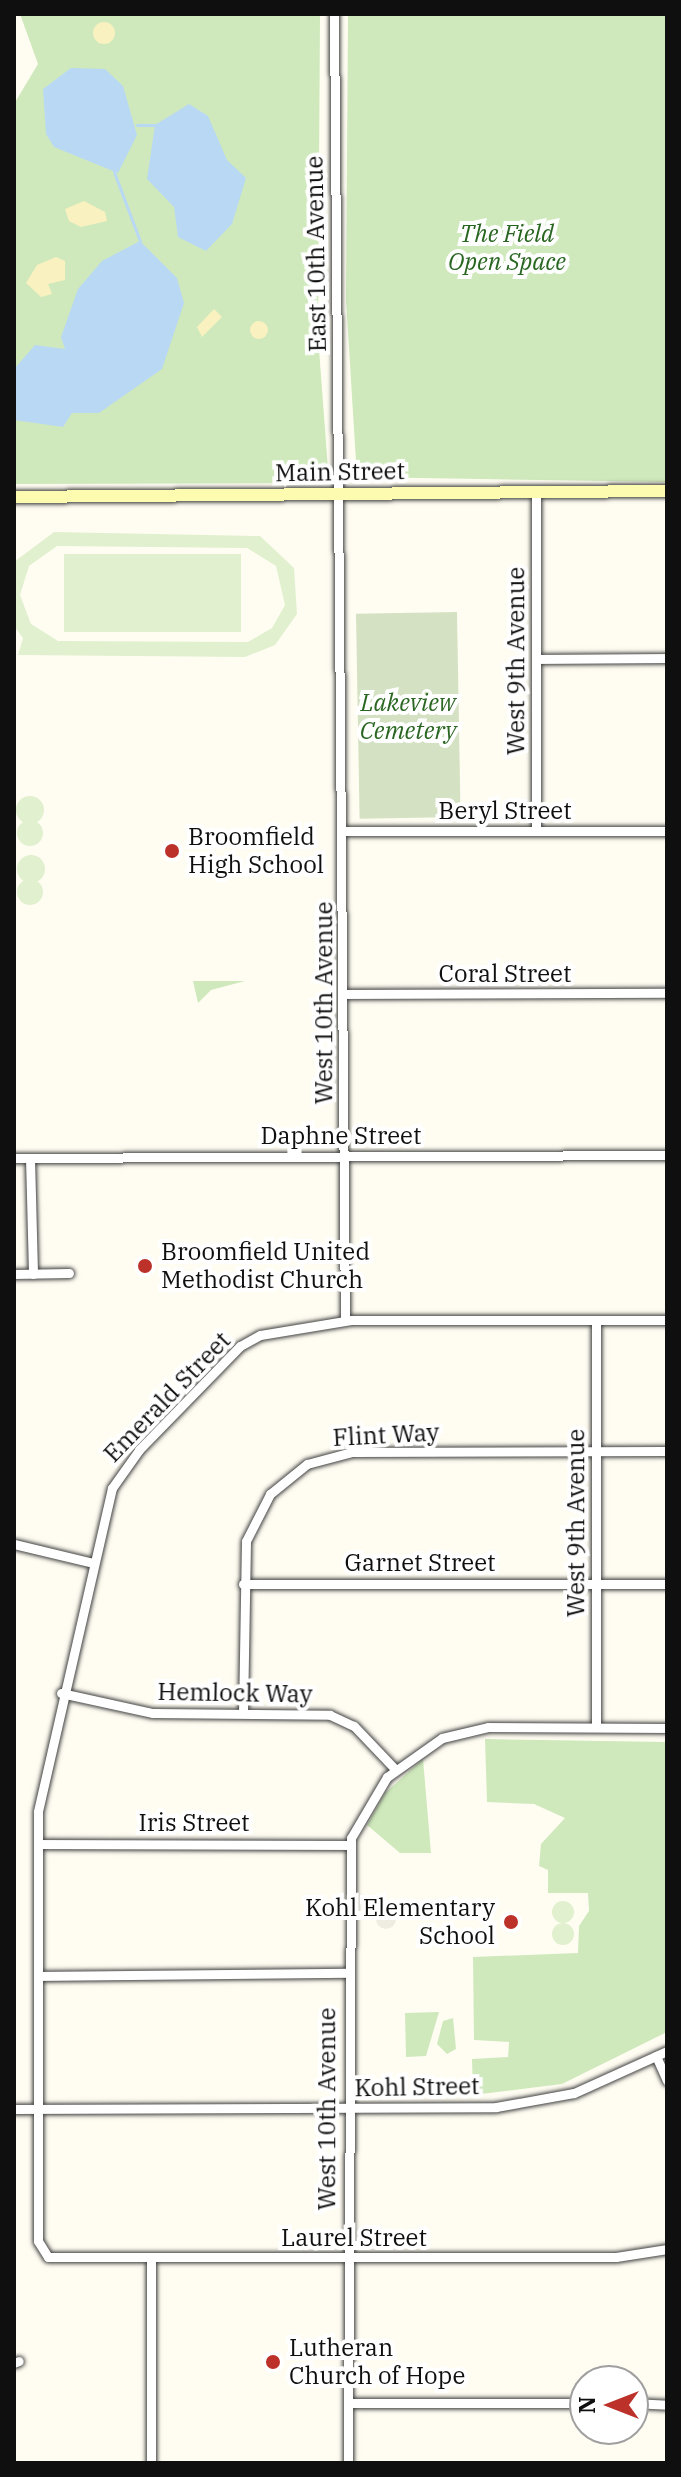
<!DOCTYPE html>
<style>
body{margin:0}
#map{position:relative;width:681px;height:2477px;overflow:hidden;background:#fffdf2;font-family:"IBM Plex Serif",serif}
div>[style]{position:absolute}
.green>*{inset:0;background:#cfe9bc}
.sand>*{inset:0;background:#f9f1c0}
.round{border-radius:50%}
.cemetery>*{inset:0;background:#d4e1c3;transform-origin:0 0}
.pitch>*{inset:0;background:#e1f0ce;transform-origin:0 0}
.plaza>*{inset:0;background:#efede1}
.water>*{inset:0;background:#b9d8f4}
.stream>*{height:3px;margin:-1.5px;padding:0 1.5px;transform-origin:1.5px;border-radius:1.5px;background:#b9d8f4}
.roads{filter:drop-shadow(0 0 2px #424242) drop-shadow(0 0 2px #424242)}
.street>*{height:9px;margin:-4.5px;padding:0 4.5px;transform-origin:4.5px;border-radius:4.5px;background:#fff}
.secondary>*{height:12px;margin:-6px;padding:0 6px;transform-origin:6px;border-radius:6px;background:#fcfbb0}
.dots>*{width:22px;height:22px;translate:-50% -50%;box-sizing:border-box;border:4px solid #fff;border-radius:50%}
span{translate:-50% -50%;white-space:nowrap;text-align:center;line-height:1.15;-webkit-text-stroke:8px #fff;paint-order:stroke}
.park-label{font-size:24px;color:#296621;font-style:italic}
.street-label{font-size:24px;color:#0f0f0f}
.poi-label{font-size:24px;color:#0f0f0f}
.left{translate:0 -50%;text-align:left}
.right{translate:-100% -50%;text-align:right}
.frame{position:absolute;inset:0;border:16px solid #0f0f0f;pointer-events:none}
.north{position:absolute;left:569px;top:2365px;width:80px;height:80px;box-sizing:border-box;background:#fff;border:2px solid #9f9f9f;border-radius:50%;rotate:270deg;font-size:22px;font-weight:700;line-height:32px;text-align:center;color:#0f0f0f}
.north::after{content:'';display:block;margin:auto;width:28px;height:36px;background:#bc322b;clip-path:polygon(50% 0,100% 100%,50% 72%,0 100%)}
</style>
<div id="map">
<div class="green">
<div style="clip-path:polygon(20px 14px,320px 14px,318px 336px,328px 469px,319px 483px,14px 484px,14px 104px,38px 64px)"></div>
<div style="clip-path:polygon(348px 14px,667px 14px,667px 482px,357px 477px,346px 300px)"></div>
<div style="clip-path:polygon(193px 981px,245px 981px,211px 990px,198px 1003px)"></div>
<div style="clip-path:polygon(485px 1739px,667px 1742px,667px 2032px,562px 2084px,473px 2095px,472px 2059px,508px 2057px,509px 2042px,474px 2040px,473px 1957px,578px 1953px,579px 1926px,589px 1911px,588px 1893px,548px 1893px,548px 1870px,539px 1866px,541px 1844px,565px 1818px,534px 1804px,487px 1802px)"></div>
<div style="clip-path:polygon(423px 1759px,431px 1853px,400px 1853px,367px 1825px,385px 1793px)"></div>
<div style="clip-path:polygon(439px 2012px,426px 2056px,406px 2057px,405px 2013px)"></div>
<div style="clip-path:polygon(453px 2018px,456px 2049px,447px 2054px,437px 2044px,443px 2021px)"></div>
</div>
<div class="sand">
<div class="round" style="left:93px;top:22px;width:22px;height:22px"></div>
<div style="clip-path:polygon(84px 201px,105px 212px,107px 221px,81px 227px,69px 221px,65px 209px)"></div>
<div style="clip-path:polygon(56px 257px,65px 261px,65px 280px,48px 284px,52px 294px,41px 297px,26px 283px,37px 265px)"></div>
<div style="clip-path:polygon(214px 309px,222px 317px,202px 337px,197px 327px)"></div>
<div class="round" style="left:250px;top:321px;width:18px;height:18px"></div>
</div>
<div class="cemetery">
<div style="left:457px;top:612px;width:205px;height:101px;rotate:89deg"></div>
</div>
<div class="pitch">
<div style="clip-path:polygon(evenodd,54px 532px,260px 536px,294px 568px,297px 614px,275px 645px,245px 657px,18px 655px,23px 638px,14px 626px,14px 562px,54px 532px,57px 546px,247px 548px,276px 566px,285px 605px,272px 628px,248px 642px,58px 641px,31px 624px,20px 595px,29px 566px,57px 546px)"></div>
<div style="left:64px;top:554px;width:177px;height:78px"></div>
<div class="round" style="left:16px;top:796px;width:28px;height:28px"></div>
<div class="round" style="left:17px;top:820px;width:26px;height:26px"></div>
<div class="round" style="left:17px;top:855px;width:28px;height:28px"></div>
<div class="round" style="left:17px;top:879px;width:26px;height:26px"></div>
<div class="round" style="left:552px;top:1901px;width:22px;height:22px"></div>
<div class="round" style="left:552px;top:1923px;width:22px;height:22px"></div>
</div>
<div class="plaza">
<div class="round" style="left:376px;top:1909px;width:20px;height:20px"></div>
</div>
<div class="water">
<div style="clip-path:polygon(71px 68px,105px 69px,123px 86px,137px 135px,118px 173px,54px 147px,46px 134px,43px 89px)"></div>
<div style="clip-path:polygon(189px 104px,208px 116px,227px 160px,246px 178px,232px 224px,206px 251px,178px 237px,174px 207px,147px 179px,155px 125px)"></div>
<div style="clip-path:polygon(140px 241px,177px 278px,184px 303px,162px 369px,99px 413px,72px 413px,63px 427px,14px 420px,15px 368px,35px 345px,65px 349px,61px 337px,78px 289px,102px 261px)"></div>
</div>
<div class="stream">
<div style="left:137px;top:125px;width:18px"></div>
<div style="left:114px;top:172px;width:74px;rotate:69.4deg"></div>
</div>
<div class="roads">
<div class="street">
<div style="left:334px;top:14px;width:1306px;rotate:89.52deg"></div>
<div style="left:536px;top:491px;width:340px;rotate:90deg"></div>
<div style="left:536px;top:659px;width:131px;rotate:-0.4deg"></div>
<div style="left:343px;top:831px;width:324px"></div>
<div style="left:344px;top:994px;width:323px;rotate:-0.2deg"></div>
<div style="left:14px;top:1158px;width:653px;rotate:-0.26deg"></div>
<div style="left:30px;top:1158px;width:116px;rotate:88.5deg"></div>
<div style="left:14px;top:1274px;width:55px;rotate:-1deg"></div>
<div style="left:596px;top:1320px;width:405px;rotate:90deg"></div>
<div style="left:667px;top:1320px;width:316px;rotate:180deg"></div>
<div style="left:351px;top:1320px;width:92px;rotate:170.6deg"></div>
<div style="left:260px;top:1335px;width:23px;rotate:151deg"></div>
<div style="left:240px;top:1346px;width:145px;rotate:134.2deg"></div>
<div style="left:139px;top:1450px;width:47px;rotate:125.4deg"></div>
<div style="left:112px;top:1488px;width:332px;rotate:102.9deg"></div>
<div style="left:38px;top:1812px;width:429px;rotate:90deg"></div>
<div style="left:38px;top:2241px;width:19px;rotate:58deg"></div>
<div style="left:48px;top:2257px;width:568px"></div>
<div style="left:616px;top:2257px;width:52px;rotate:-8.9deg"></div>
<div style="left:14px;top:1544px;width:81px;rotate:13.5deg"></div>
<div style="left:243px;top:1584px;width:424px"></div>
<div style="left:61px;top:1693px;width:94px;rotate:12.3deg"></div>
<div style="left:153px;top:1713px;width:177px;rotate:0.6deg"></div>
<div style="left:330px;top:1715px;width:26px;rotate:25deg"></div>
<div style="left:354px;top:1726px;width:59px;rotate:46.4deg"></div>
<div style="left:243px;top:1713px;width:172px;rotate:-89deg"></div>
<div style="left:246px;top:1541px;width:53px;rotate:-62.9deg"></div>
<div style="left:270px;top:1494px;width:48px;rotate:-39deg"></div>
<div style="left:307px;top:1464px;width:47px;rotate:-14.9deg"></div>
<div style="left:352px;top:1452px;width:315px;rotate:-0.2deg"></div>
<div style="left:38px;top:1844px;width:311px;rotate:0.2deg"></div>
<div style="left:38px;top:1976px;width:308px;rotate:-0.6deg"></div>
<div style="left:656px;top:2056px;width:27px;rotate:66deg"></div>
<div style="left:14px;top:2109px;width:482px;rotate:-0.2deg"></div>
<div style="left:496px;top:2107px;width:79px;rotate:-10.2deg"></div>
<div style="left:574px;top:2093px;width:102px;rotate:-24.3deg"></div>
<div style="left:151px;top:2259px;width:204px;rotate:90deg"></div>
<div style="left:14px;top:2363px;width:5px;rotate:-22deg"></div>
<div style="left:348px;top:2403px;width:237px"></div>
<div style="left:633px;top:2403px;width:34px;rotate:3deg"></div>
<div style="left:348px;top:2463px;width:625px;rotate:-89.72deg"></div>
<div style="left:351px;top:1838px;width:71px;rotate:-59.5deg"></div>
<div style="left:387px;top:1777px;width:67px;rotate:-35.3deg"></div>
<div style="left:442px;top:1738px;width:47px;rotate:-13.4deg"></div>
<div style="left:488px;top:1727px;width:179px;rotate:0.3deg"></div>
</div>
<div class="secondary">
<div style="left:14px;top:497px;width:653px;rotate:-0.53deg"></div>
</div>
</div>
<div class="dots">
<div style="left:172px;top:851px;background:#bc322b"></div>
<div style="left:145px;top:1266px;background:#bc322b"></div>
<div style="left:511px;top:1922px;background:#bc322b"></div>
<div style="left:273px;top:2362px;background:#bc322b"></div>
</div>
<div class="park-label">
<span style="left:507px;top:248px">The Field<br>Open Space</span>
<span style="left:408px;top:717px">Lakeview<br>Cemetery</span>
</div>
<div class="street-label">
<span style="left:316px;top:254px;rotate:-91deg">East 10th Avenue</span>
<span style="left:340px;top:472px;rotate:-1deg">Main Street</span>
<span style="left:516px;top:661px;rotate:-90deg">West 9th Avenue</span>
<span style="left:505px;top:811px">Beryl Street</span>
<span style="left:505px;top:974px">Coral Street</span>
<span style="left:324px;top:1003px;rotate:-90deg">West 10th Avenue</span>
<span style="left:341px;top:1136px">Daphne Street</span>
<span style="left:167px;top:1397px;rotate:-46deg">Emerald Street</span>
<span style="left:386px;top:1435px;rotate:-3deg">Flint Way</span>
<span style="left:576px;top:1523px;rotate:-90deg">West 9th Avenue</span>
<span style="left:420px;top:1563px">Garnet Street</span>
<span style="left:235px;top:1693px;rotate:1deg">Hemlock Way</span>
<span style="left:194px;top:1823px">Iris Street</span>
<span style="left:417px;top:2087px;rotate:-1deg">Kohl Street</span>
<span style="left:327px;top:2109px;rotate:-90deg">West 10th Avenue</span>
<span style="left:354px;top:2238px">Laurel Street</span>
</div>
<div class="poi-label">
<span class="left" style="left:188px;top:851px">Broomfield<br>High School</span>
<span class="left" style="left:161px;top:1266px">Broomfield United<br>Methodist Church</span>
<span class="right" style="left:495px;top:1922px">Kohl Elementary<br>School</span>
<span class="left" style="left:289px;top:2362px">Lutheran<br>Church of Hope</span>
</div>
<div class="frame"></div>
<div class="north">N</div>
</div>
